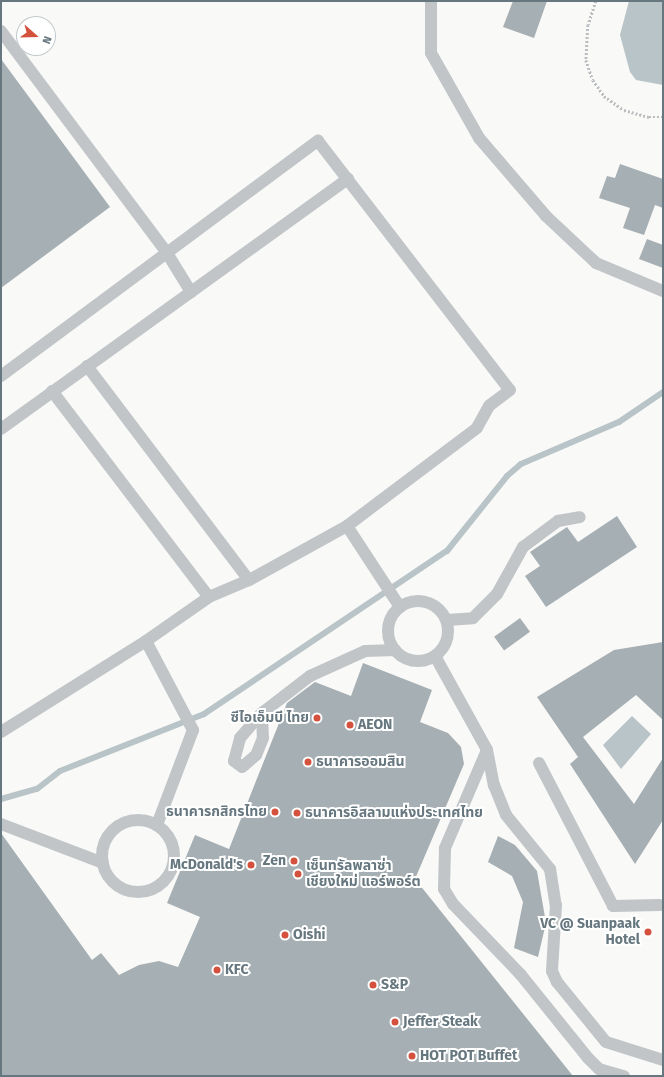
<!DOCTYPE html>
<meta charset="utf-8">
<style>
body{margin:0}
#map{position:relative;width:664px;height:1077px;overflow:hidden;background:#f9f9f7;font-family:"Fira Sans","Noto Sans Thai",sans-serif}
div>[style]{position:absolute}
.water>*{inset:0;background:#b8c4c7}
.stream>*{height:6px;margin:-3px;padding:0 3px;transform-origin:3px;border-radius:3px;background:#b8c4c7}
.building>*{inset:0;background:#a6afb3;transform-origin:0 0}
.path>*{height:2.5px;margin-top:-1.25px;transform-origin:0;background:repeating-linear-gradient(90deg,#bbbec0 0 2px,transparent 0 4px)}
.service>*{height:12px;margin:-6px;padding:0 6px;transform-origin:6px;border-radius:6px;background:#c1c5c8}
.service>.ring{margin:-6px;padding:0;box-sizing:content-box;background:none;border:12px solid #c1c5c8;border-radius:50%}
.dots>*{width:11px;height:11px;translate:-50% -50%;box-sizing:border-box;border:2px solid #fff;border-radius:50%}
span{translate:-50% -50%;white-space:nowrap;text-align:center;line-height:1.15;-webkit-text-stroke:4px #fff;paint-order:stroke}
.poi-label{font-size:14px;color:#66777f;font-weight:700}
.right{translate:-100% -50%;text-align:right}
.left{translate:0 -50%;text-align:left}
.frame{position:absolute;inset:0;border:2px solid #66777f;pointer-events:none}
.north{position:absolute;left:16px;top:16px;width:40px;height:40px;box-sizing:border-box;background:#fff;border:1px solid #c2c9cc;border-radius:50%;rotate:110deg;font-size:11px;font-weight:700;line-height:16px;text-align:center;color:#66777f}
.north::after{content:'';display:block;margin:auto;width:14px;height:18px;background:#d4523d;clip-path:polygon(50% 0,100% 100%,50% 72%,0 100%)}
</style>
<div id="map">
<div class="water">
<div style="clip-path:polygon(629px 1px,663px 1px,663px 85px,636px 80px,630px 72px,620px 35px)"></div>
<div style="clip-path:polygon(632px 716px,651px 734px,621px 769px,603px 745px)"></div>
</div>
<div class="stream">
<div style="left:1px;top:799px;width:37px;rotate:-16deg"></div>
<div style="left:37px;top:789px;width:29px;rotate:-38deg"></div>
<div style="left:60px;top:771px;width:155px;rotate:-21.6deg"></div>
<div style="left:204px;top:714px;width:293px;rotate:-33.9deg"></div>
<div style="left:447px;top:551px;width:96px;rotate:-51.3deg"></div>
<div style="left:507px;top:476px;width:18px;rotate:-41deg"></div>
<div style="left:521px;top:464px;width:107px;rotate:-23.2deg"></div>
<div style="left:619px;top:422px;width:53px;rotate:-34.3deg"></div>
</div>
<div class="building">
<div style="clip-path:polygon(513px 1px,547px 1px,534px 38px,503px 27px)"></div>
<div style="clip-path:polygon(1px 59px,110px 207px,1px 288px)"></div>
<div style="clip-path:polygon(620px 164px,663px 179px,663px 208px,655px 205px,644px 235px,623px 228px,630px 208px,599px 198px,607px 176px,615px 178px)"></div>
<div style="clip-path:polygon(647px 239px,663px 245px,663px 268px,639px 259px)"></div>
<div style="clip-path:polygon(617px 516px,637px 547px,546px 607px,525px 576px,540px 566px,530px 552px,567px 527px,578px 542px)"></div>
<div style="left:520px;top:618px;width:17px;height:32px;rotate:54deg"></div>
<div style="clip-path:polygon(663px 642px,663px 720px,636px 695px,583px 737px,634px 804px,663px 758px,663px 820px,635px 864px,570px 764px,578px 757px,537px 697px,614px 650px)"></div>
<div style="clip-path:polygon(363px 663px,432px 690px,420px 722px,448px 733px,461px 747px,464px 764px,415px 879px,573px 1076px,1px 1076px,1px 833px,92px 960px,101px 953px,119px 975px,139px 965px,159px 961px,178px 967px,200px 917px,167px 903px,195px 835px,229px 849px,287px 703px,315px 682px,351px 696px)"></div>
<div style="clip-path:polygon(498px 836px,515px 845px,537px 871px,546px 923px,538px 957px,514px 948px,523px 902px,512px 876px,488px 862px)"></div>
</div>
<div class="path">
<div style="left:596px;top:1px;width:25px;rotate:108deg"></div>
<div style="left:588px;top:25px;width:35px;rotate:93deg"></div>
<div style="left:586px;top:60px;width:21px;rotate:71deg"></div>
<div style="left:593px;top:80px;width:19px;rotate:55deg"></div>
<div style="left:604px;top:96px;width:24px;rotate:35deg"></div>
<div style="left:624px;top:110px;width:26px;rotate:16deg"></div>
<div style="left:649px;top:117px;width:14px"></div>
</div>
<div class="service">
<div style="left:431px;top:1px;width:52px;rotate:90deg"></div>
<div style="left:431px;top:53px;width:98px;rotate:60.5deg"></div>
<div style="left:479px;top:138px;width:103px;rotate:49.3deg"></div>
<div style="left:546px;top:216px;width:69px;rotate:43.2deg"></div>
<div style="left:596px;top:263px;width:73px;rotate:22.7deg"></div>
<div style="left:1px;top:31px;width:277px;rotate:53.2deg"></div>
<div style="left:167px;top:253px;width:46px;rotate:58.4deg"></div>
<div style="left:87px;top:366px;width:268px;rotate:52.9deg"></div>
<div style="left:1px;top:376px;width:395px;rotate:-36.6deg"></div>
<div style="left:318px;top:141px;width:314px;rotate:52.4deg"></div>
<div style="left:510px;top:390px;width:26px;rotate:143deg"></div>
<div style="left:489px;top:406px;width:25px;rotate:119deg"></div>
<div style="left:477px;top:428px;width:163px;rotate:143deg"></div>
<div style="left:347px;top:526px;width:112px;rotate:151.1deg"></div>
<div style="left:249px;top:580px;width:43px;rotate:157deg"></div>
<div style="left:209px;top:597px;width:77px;rotate:145.1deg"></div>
<div style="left:146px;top:641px;width:171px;rotate:147.9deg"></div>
<div style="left:52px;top:391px;width:259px;rotate:52.7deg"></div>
<div style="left:1px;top:429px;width:428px;rotate:-35.8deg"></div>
<div style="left:347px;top:526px;width:97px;rotate:56.8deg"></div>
<div class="ring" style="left:388px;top:601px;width:48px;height:48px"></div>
<div style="left:447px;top:620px;width:26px;rotate:-4deg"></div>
<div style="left:473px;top:618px;width:34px;rotate:-45deg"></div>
<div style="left:497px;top:594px;width:54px;rotate:-61deg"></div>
<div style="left:523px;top:547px;width:44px;rotate:-36.6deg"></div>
<div style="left:558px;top:521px;width:22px;rotate:-10deg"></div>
<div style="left:146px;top:641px;width:101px;rotate:62.2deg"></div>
<div style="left:193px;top:730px;width:102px;rotate:110.8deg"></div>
<div style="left:435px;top:656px;width:107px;rotate:61deg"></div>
<div style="left:487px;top:750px;width:36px;rotate:79deg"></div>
<div style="left:494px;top:785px;width:32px;rotate:68deg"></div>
<div style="left:506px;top:815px;width:70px;rotate:50.8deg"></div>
<div style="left:550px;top:869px;width:36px;rotate:81deg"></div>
<div style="left:556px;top:905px;width:66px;rotate:93.5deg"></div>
<div style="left:552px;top:971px;width:12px;rotate:66deg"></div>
<div style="left:557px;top:982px;width:77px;rotate:50.8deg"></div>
<div style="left:606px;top:1042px;width:60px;rotate:17.5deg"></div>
<div style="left:262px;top:713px;width:25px;rotate:88deg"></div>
<div style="left:263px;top:738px;width:18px;rotate:112deg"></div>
<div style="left:256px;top:755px;width:18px;rotate:139deg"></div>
<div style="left:242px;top:767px;width:10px;rotate:-143deg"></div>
<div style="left:234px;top:761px;width:24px;rotate:-75deg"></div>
<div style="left:240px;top:738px;width:33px;rotate:-49deg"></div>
<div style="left:262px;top:713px;width:61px;rotate:-37.6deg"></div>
<div style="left:310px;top:676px;width:60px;rotate:-24.4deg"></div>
<div style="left:365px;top:651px;width:30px;rotate:-2deg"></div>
<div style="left:487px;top:750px;width:107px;rotate:113.2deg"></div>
<div style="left:445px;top:848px;width:41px;rotate:91.4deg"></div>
<div style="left:444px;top:889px;width:17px;rotate:59deg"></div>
<div style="left:453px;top:904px;width:98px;rotate:46.2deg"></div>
<div style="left:521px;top:975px;width:107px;rotate:51.1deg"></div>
<div style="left:588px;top:1058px;width:16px;rotate:45deg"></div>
<div style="left:599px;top:1069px;width:26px;rotate:16deg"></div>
<div style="left:539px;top:763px;width:161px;rotate:62.6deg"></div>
<div style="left:613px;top:906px;width:47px;rotate:-1.2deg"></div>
<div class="ring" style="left:102px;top:820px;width:60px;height:60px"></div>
<div style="left:1px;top:824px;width:109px;rotate:20.9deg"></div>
</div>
<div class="dots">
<div style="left:317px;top:718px;background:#d4523d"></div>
<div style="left:350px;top:725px;background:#d4523d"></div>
<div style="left:308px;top:762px;background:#d4523d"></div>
<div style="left:275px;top:812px;background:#d4523d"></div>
<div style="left:297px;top:813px;background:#d4523d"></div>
<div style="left:294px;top:861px;background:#d4523d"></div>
<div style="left:251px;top:865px;background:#d4523d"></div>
<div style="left:298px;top:874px;background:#d4523d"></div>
<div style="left:648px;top:932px;background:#d4523d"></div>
<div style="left:285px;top:935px;background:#d4523d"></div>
<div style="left:217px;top:970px;background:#d4523d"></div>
<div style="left:373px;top:985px;background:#d4523d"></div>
<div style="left:395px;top:1022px;background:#d4523d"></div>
<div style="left:412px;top:1056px;background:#d4523d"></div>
</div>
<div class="poi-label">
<span class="right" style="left:309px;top:718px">ซีไอเอ็มบี ไทย</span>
<span class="left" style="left:358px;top:725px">AEON</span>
<span class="left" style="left:316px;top:762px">ธนาคารออมสิน</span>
<span class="right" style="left:267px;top:812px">ธนาคารกสิกรไทย</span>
<span class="left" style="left:305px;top:813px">ธนาคารอิสลามแห่งประเทศไทย</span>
<span class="right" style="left:286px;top:861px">Zen</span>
<span class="right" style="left:243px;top:865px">McDonald's</span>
<span class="left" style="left:306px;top:874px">เซ็นทรัลพลาซ่า<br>เชียงใหม่ แอร์พอร์ต</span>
<span class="right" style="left:640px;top:932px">VC @ Suanpaak<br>Hotel</span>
<span class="left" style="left:293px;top:935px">Oishi</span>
<span class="left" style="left:225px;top:970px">KFC</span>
<span class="left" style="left:381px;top:985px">S&amp;P</span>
<span class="left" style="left:403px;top:1022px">Jeffer Steak</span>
<span class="left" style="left:420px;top:1056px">HOT POT Buffet</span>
</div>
<div class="frame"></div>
<div class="north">N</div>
</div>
